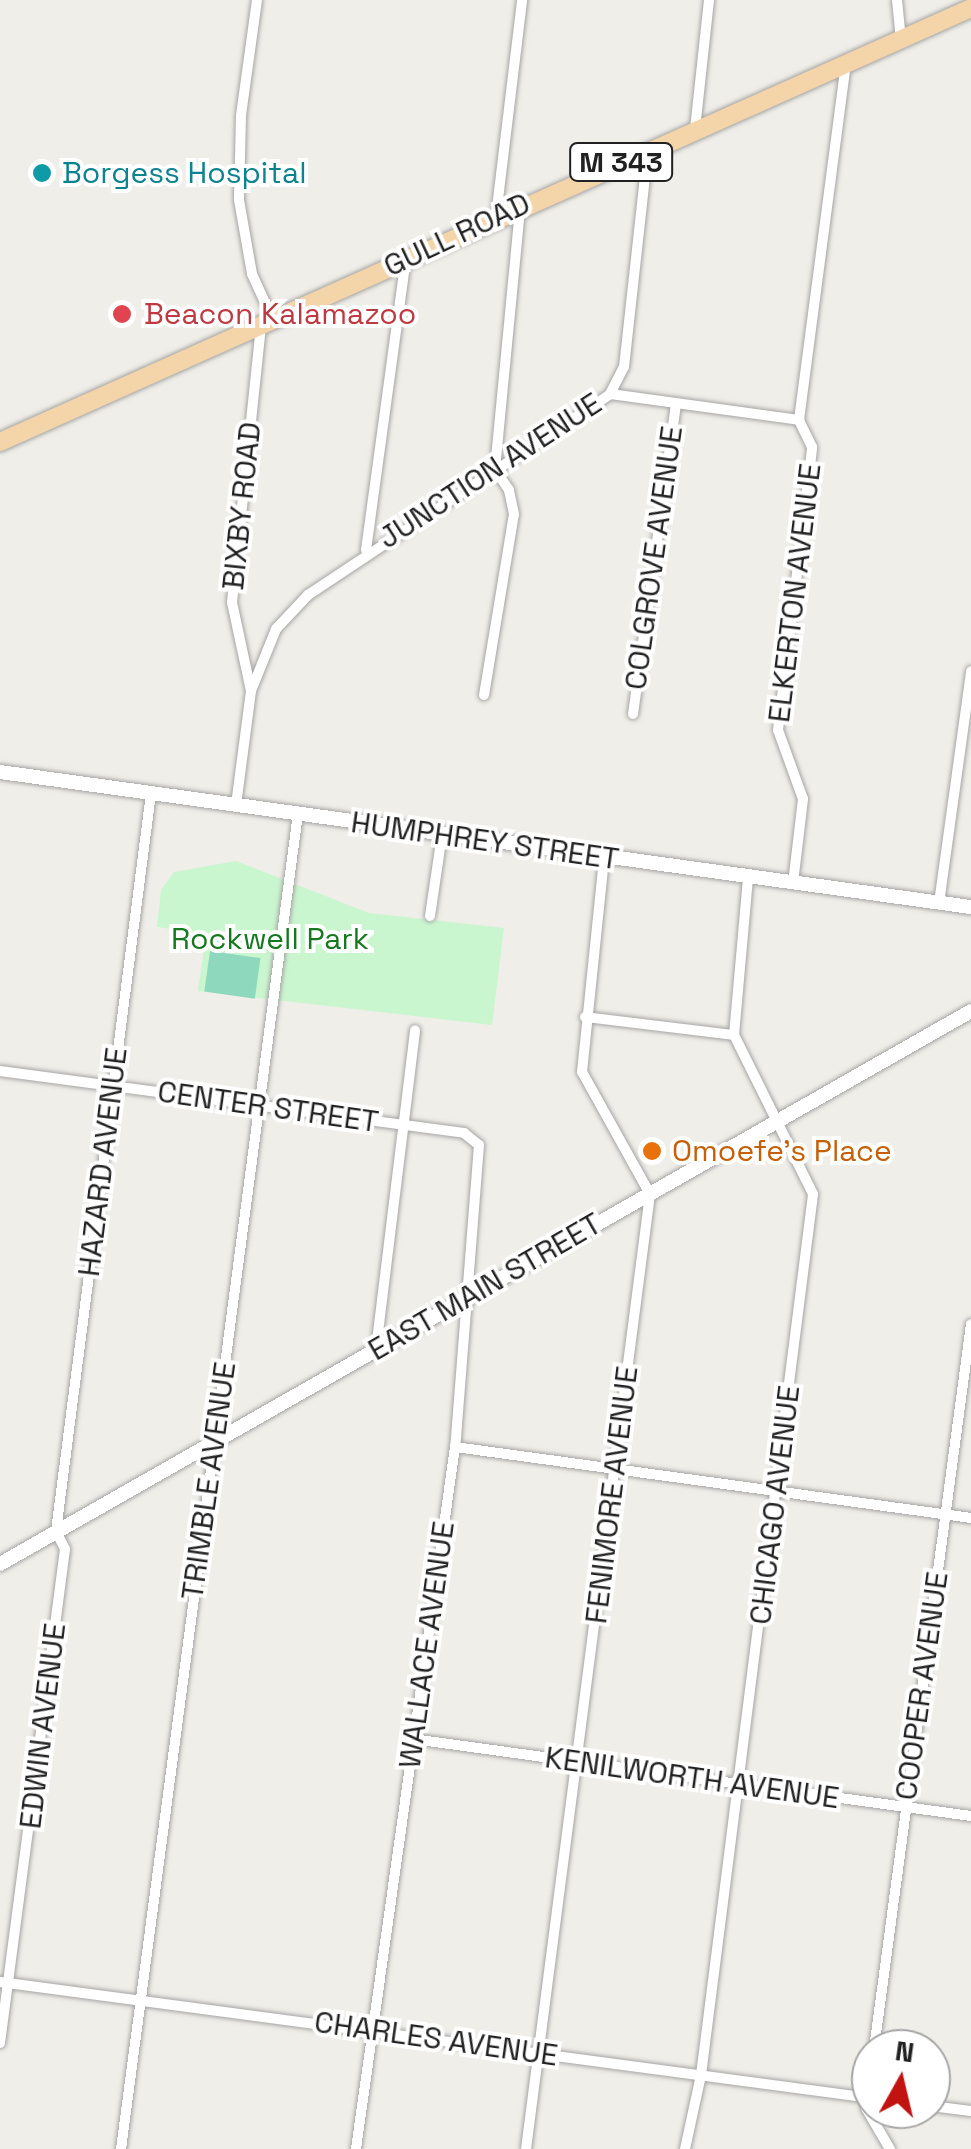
<!DOCTYPE html>
<style>
body{margin:0}
#map{position:relative;width:971px;height:2149px;overflow:hidden;background:#f0eee8;font-family:"Space Grotesk",sans-serif}
div>[style]{position:absolute}
.park>*{inset:0;background:#caf6cf}
.pitch>*{inset:0;background:#8ed8bd;transform-origin:0 0}
.roads{filter:drop-shadow(0 0 2px #a5a5a5) drop-shadow(0 0 2px #a5a5a5)}
.minor>*{height:10px;margin:-5px;padding:0 5px;transform-origin:5px;border-radius:5px;background:#fff}
.tertiary>*{height:14px;margin:-7px;padding:0 7px;transform-origin:7px;border-radius:7px;background:#fff}
.primary>*{height:18px;margin:-9px;padding:0 9px;transform-origin:9px;border-radius:9px;background:#f4d5a9}
.dots>*{width:28px;height:28px;translate:-50% -50%;box-sizing:border-box;border:5px solid #fff;border-radius:50%}
span{translate:-50% -50%;white-space:nowrap;text-align:center;line-height:1.15;-webkit-text-stroke:8px #fff;paint-order:stroke}
.shield-label span{padding:2px 8px;background:#fff;border:2px solid;border-radius:8px;-webkit-text-stroke-width:0}
.shield-label{font-size:28px;color:#212121;font-weight:700}
.culture-label{font-size:30px;color:#0d838f}
.left{translate:0 -50%;text-align:left}
.street-label{font-size:30px;color:#212121}
.health-label{font-size:30px;color:#be3a42}
.park-label{font-size:30px;color:#16781f}
.food-label{font-size:30px;color:#c56008}
.north{position:absolute;left:851px;top:2029px;width:100px;height:100px;box-sizing:border-box;background:#fff;border:2px solid #a6a6a6;border-radius:50%;rotate:8deg;font-size:28px;font-weight:700;line-height:40px;text-align:center;color:#212121}
.north::after{content:'';display:block;margin:auto;width:35px;height:45px;background:#c11411;clip-path:polygon(50% 0,100% 100%,50% 72%,0 100%)}
</style>
<div id="map">
<div class="park">
<div style="clip-path:polygon(236px 861px,369px 913px,504px 928px,492px 1025px,198px 991px,206px 934px,157px 927px,161px 890px,174px 872px)"></div>
</div>
<div class="pitch">
<div style="left:210px;top:951px;width:51px;height:41px;rotate:8deg"></div>
</div>
<div class="roads">
<div class="minor">
<div style="left:257px;top:0;width:117px;rotate:97.9deg"></div>
<div style="left:241px;top:116px;width:84px;rotate:91.4deg"></div>
<div style="left:239px;top:200px;width:75px;rotate:80deg"></div>
<div style="left:252px;top:274px;width:51px;rotate:65.5deg"></div>
<div style="left:897px;top:0;width:40px;rotate:84.3deg"></div>
<div style="left:695px;top:129px;width:130px;rotate:-83.8deg"></div>
<div style="left:496px;top:216px;width:218px;rotate:-83.1deg"></div>
<div style="left:610px;top:394px;width:30px;rotate:-63deg"></div>
<div style="left:624px;top:367px;width:218px;rotate:-83.7deg"></div>
<div style="left:366px;top:550px;width:294px;rotate:-82.2deg"></div>
<div style="left:251px;top:691px;width:67px;rotate:-68deg"></div>
<div style="left:276px;top:629px;width:47px;rotate:-46.7deg"></div>
<div style="left:308px;top:595px;width:363px;rotate:-33.6deg"></div>
<div style="left:610px;top:394px;width:191px;rotate:7.8deg"></div>
<div style="left:484px;top:695px;width:183px;rotate:-80.6deg"></div>
<div style="left:514px;top:514px;width:25px;rotate:-102deg"></div>
<div style="left:509px;top:490px;width:25px;rotate:-124deg"></div>
<div style="left:495px;top:469px;width:260px;rotate:-84.5deg"></div>
<div style="left:633px;top:714px;width:314px;rotate:-82.1deg"></div>
<div style="left:236px;top:805px;width:115px;rotate:-82.5deg"></div>
<div style="left:251px;top:691px;width:91px;rotate:-102.1deg"></div>
<div style="left:232px;top:602px;width:280px;rotate:-84deg"></div>
<div style="left:793px;top:883px;width:85px;rotate:-83.2deg"></div>
<div style="left:803px;top:799px;width:73px;rotate:-109.9deg"></div>
<div style="left:778px;top:730px;width:285px;rotate:-83.1deg"></div>
<div style="left:812px;top:447px;width:30px;rotate:-116deg"></div>
<div style="left:799px;top:420px;width:359px;rotate:-82.5deg"></div>
<div style="left:939px;top:903px;width:234px;rotate:-82.1deg"></div>
<div style="left:430px;top:916px;width:82px;rotate:-81.6deg"></div>
<div style="left:585px;top:1017px;width:150px;rotate:6.9deg"></div>
<div style="left:0;top:1071px;width:468px;rotate:7.6deg"></div>
<div style="left:464px;top:1133px;width:19px;rotate:39deg"></div>
<div style="left:479px;top:1145px;width:303px;rotate:94.5deg"></div>
<div style="left:455px;top:1447px;width:709px;rotate:98.03deg"></div>
<div style="left:376px;top:1349px;width:321px;rotate:-83deg"></div>
<div style="left:455px;top:1447px;width:521px;rotate:7.83deg"></div>
<div style="left:413px;top:1739px;width:563px;rotate:7.86deg"></div>
<div style="left:0;top:1982px;width:879px;rotate:7.59deg"></div>
<div style="left:0;top:2043px;width:498px;rotate:-82.5deg"></div>
<div style="left:65px;top:1549px;width:20px;rotate:-117deg"></div>
<div style="left:56px;top:1531px;width:744px;rotate:-82.66deg"></div>
<div style="left:874px;top:2049px;width:731px;rotate:-82.38deg"></div>
<div style="left:871px;top:2071px;width:37px;rotate:98deg"></div>
<div style="left:866px;top:2108px;width:48px;rotate:59.7deg"></div>
<div style="left:931px;top:2106px;width:40px;rotate:7.1deg"></div>
<div style="left:121px;top:2149px;width:1347px;rotate:-82.45deg"></div>
<div style="left:526px;top:2149px;width:963px;rotate:-82.6deg"></div>
<div style="left:650px;top:1194px;width:140px;rotate:-119.1deg"></div>
<div style="left:582px;top:1072px;width:215px;rotate:-84.1deg"></div>
<div style="left:685px;top:2149px;width:76px;rotate:-77.8deg"></div>
<div style="left:701px;top:2075px;width:888px;rotate:-82.75deg"></div>
<div style="left:813px;top:1194px;width:178px;rotate:-116.4deg"></div>
<div style="left:734px;top:1035px;width:159px;rotate:-84.9deg"></div>
</div>
<div class="tertiary">
<div style="left:0;top:772px;width:980px;rotate:7.92deg"></div>
<div style="left:0;top:1564px;width:1117px;rotate:-29.66deg"></div>
</div>
<div class="primary">
<div style="left:0;top:442px;width:1064px;rotate:-24.08deg"></div>
</div>
</div>
<div class="dots">
<div style="left:42px;top:173px;background:#0f9aa8"></div>
<div style="left:122px;top:314px;background:#e0444e"></div>
<div style="left:652px;top:1151px;background:#e8710a"></div>
</div>
<div class="shield-label">
<span style="left:621px;top:162px">M 343</span>
</div>
<div class="culture-label">
<span class="left" style="left:62px;top:173px">Borgess Hospital</span>
</div>
<div class="street-label">
<span style="left:457px;top:235px;rotate:-25deg">GULL ROAD</span>
<span style="left:490px;top:471px;rotate:-33deg">JUNCTION AVENUE</span>
<span style="left:242px;top:506px;rotate:-84deg">BIXBY ROAD</span>
<span style="left:654px;top:558px;rotate:-82deg">COLGROVE AVENUE</span>
<span style="left:795px;top:593px;rotate:-83deg">ELKERTON AVENUE</span>
<span style="left:485px;top:841px;rotate:8deg">HUMPHREY STREET</span>
<span style="left:268px;top:1107px;rotate:8deg">CENTER STREET</span>
<span style="left:103px;top:1162px;rotate:-83deg">HAZARD AVENUE</span>
<span style="left:485px;top:1287px;rotate:-30deg">EAST MAIN STREET</span>
<span style="left:209px;top:1481px;rotate:-82deg">TRIMBLE AVENUE</span>
<span style="left:612px;top:1495px;rotate:-83deg">FENIMORE AVENUE</span>
<span style="left:775px;top:1505px;rotate:-83deg">CHICAGO AVENUE</span>
<span style="left:427px;top:1645px;rotate:-82deg">WALLACE AVENUE</span>
<span style="left:922px;top:1686px;rotate:-82deg">COOPER AVENUE</span>
<span style="left:43px;top:1726px;rotate:-83deg">EDWIN AVENUE</span>
<span style="left:692px;top:1778px;rotate:8deg">KENILWORTH AVENUE</span>
<span style="left:436px;top:2039px;rotate:8deg">CHARLES AVENUE</span>
</div>
<div class="health-label">
<span class="left" style="left:144px;top:314px">Beacon Kalamazoo</span>
</div>
<div class="park-label">
<span style="left:270px;top:939px">Rockwell Park</span>
</div>
<div class="food-label">
<span class="left" style="left:672px;top:1151px">Omoefe's Place</span>
</div>
<div class="north">N</div>
</div>
